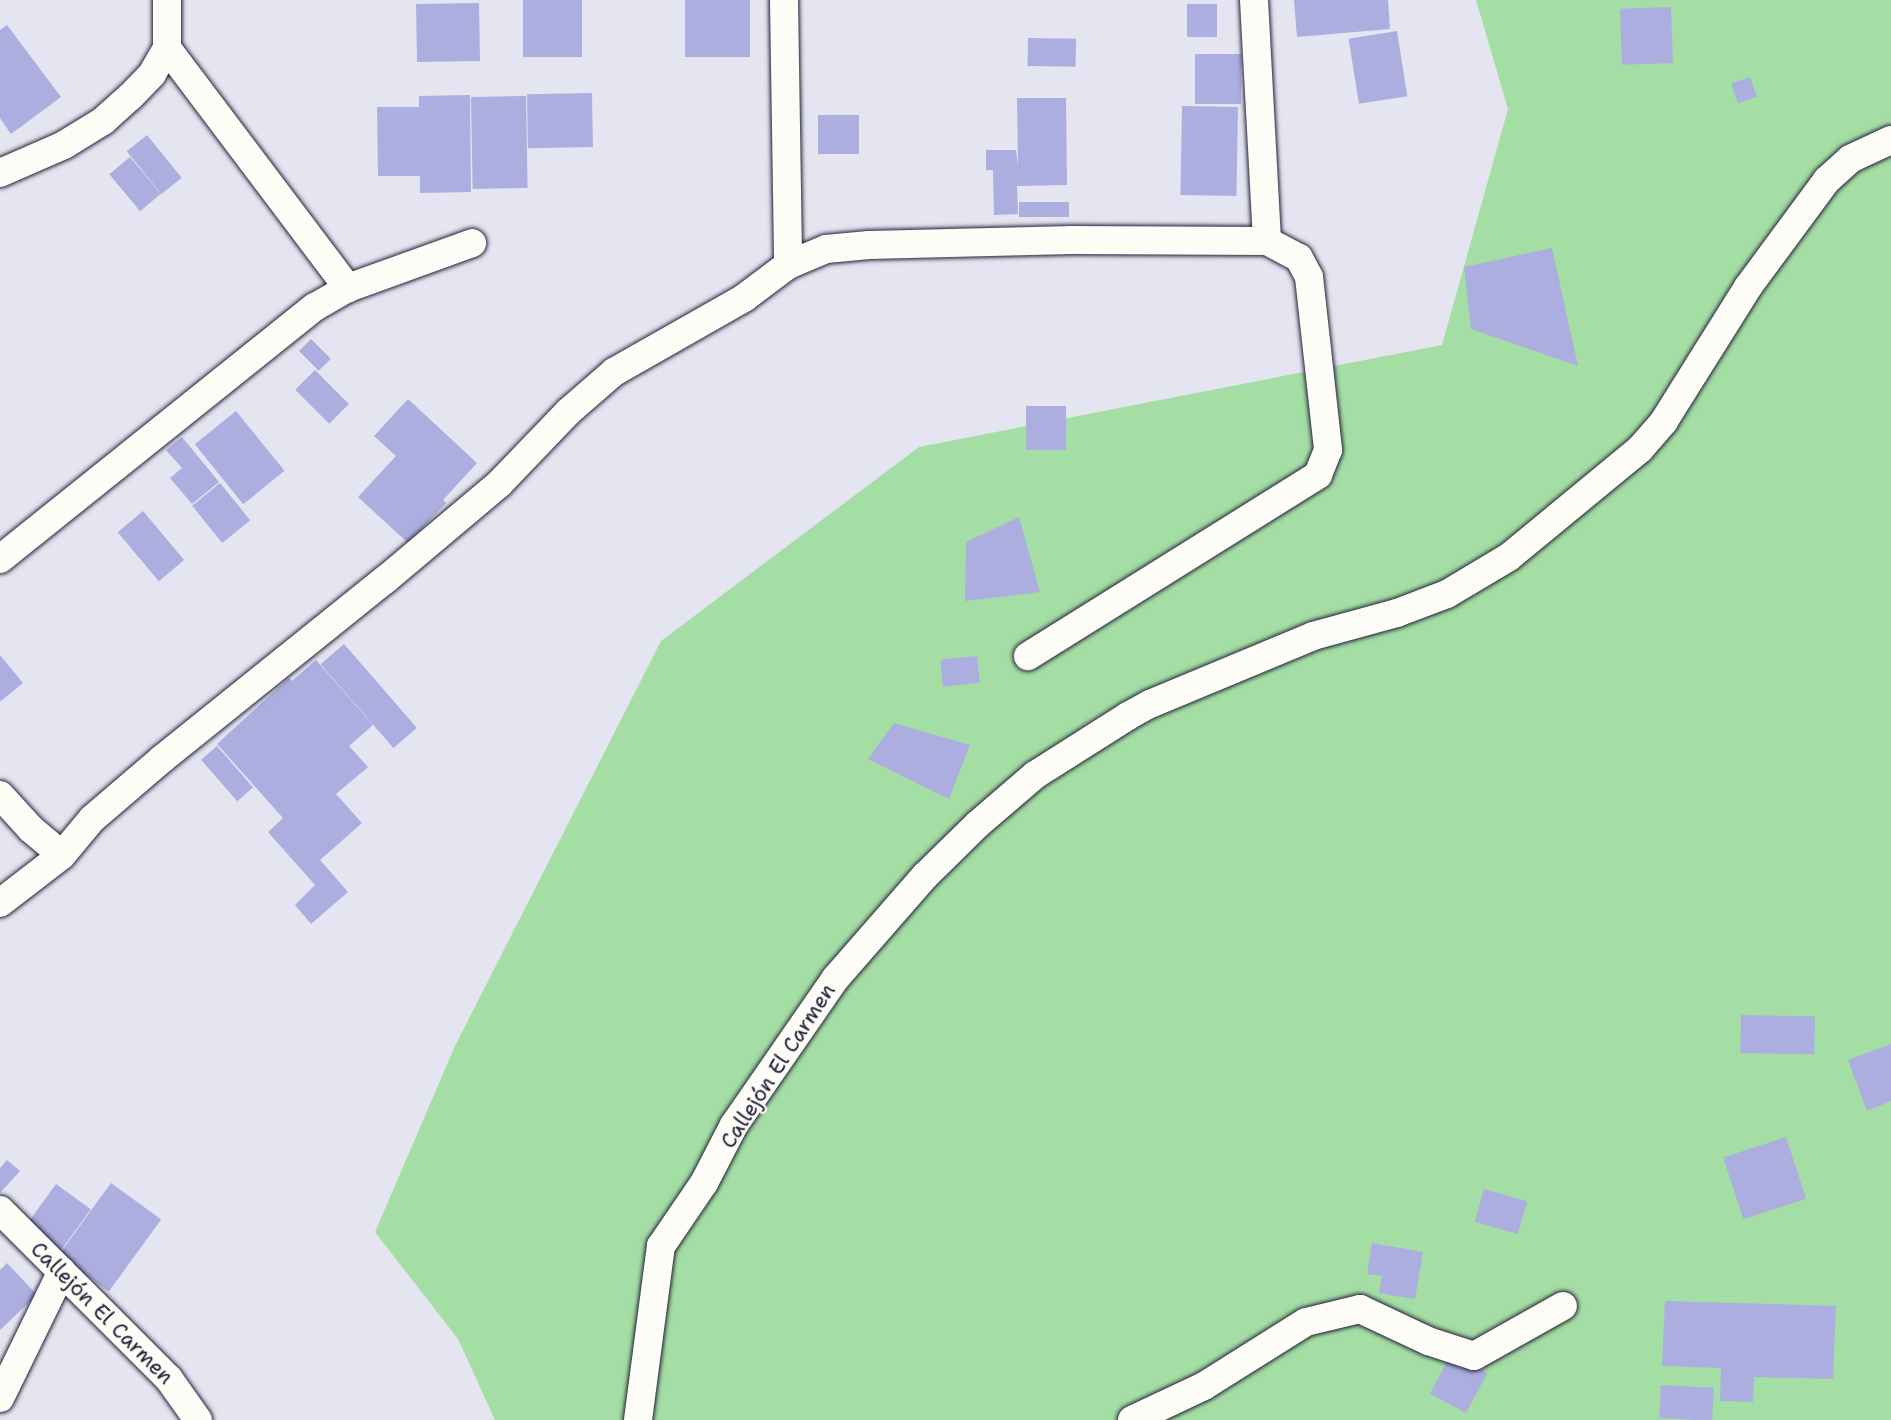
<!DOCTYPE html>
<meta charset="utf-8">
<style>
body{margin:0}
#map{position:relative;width:1891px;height:1420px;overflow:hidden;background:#e4e5f0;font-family:"Shantell Sans",sans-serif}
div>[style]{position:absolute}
.green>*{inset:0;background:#a5dea4}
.building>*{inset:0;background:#abaedf;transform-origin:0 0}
.roads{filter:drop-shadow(0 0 2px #22223b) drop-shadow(0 0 2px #22223b)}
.minor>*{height:28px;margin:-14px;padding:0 14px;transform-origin:14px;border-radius:14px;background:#fdfcf7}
span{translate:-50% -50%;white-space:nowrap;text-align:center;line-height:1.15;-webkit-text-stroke:4.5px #fdfcf7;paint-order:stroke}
.street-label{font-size:21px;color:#22223b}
</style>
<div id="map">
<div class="green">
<div style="clip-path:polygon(1476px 0,1891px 0,1891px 1420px,495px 1420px,458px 1339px,375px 1232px,455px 1046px,661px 641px,919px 447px,1442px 345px,1508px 109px)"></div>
</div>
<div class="building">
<div style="left:523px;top:0;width:59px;height:57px"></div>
<div style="left:685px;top:0;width:65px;height:57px"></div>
<div style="clip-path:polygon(1294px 0,1388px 0,1390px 29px,1297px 37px)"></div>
<div style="left:479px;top:3px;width:58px;height:63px;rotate:89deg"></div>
<div style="left:1187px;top:4px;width:30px;height:33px"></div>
<div style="left:1671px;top:7px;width:56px;height:51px;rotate:88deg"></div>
<div style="clip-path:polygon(7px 25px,61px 97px,11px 134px,0 118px,0 30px)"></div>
<div style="left:1397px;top:31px;width:66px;height:49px;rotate:81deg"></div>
<div style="left:1028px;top:38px;width:48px;height:28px;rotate:1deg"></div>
<div style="left:1195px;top:54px;width:46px;height:50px"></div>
<div style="left:1750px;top:77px;width:21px;height:20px;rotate:71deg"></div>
<div style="left:592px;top:93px;width:54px;height:65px;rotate:89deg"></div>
<div style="clip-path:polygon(470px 95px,471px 192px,420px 193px,420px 176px,378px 176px,377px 107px,419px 107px,419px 96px)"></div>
<div style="left:526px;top:96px;width:92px;height:55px;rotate:89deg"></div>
<div style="clip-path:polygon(1017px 98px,1066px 98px,1067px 185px,1017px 186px,1018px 214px,994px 215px,993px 170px,986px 170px,986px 150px,1016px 150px,1018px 167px)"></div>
<div style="left:1182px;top:106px;width:56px;height:89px;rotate:1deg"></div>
<div style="left:818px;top:115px;width:41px;height:39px"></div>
<div style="left:147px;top:135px;width:55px;height:26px;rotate:51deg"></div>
<div style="left:130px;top:157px;width:48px;height:27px;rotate:50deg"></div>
<div style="left:1019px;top:202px;width:50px;height:15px"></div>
<div style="clip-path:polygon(1552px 248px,1578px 366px,1471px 329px,1464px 267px)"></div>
<div style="left:311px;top:339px;width:28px;height:17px;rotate:45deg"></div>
<div style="left:315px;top:370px;width:48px;height:28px;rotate:45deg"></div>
<div style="clip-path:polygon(408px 399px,477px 463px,443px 500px,446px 503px,408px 543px,358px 497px,396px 456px,374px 436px)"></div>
<div style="left:1066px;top:406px;width:44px;height:40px;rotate:90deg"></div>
<div style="left:236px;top:411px;width:77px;height:53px;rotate:51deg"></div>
<div style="clip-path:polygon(182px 437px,219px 482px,192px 504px,170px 478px,182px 468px,166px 450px)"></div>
<div style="left:220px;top:483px;width:48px;height:36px;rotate:51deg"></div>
<div style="left:143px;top:511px;width:64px;height:33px;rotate:50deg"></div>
<div style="clip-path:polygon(1019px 517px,1040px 592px,965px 601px,966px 542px)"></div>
<div style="left:344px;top:644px;width:111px;height:31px;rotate:49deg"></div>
<div style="clip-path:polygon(0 655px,23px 683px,1px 701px,0 700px)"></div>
<div style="left:977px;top:656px;width:27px;height:37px;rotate:84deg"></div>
<div style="clip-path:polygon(316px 660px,373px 725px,349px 746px,368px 767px,336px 794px,362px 823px,320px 860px,348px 892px,311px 924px,295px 905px,315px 885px,268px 832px,283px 818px,217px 744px,289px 678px,292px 681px)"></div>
<div style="clip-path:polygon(894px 723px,970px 745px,949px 799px,868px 759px)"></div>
<div style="left:217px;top:746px;width:55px;height:21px;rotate:49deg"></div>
<div style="left:1741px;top:1015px;width:74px;height:38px;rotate:1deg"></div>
<div style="clip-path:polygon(1891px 1044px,1891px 1101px,1867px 1111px,1848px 1060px)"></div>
<div style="left:1786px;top:1137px;width:65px;height:66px;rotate:72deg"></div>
<div style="clip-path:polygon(7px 1160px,20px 1171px,0 1193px,0 1168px)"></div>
<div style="left:111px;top:1183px;width:62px;height:89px;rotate:36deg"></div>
<div style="left:56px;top:1184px;width:43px;height:54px;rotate:36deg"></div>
<div style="left:1484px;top:1189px;width:45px;height:34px;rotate:16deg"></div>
<div style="clip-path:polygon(1372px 1243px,1423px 1252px,1415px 1299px,1379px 1293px,1382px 1276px,1367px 1274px)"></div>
<div style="clip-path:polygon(7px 1263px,37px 1295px,0 1330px,0 1270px)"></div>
<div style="clip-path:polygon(1665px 1301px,1836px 1306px,1833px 1379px,1754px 1377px,1753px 1402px,1720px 1401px,1721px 1368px,1662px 1366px)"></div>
<div style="left:1451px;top:1354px;width:41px;height:45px;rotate:28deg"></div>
<div style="left:1661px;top:1385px;width:53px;height:33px;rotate:3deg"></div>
</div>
<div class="roads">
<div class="minor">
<div style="left:784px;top:0;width:265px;rotate:89.1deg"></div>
<div style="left:1254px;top:0;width:241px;rotate:86.9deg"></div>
<div style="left:167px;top:48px;width:301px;rotate:53deg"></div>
<div style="left:0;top:173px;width:70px;rotate:-23.6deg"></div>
<div style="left:64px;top:145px;width:46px;rotate:-31.6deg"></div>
<div style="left:103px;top:121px;width:36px;rotate:-42deg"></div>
<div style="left:130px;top:97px;width:32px;rotate:-46deg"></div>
<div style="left:152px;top:74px;width:30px;rotate:-60deg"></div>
<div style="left:167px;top:48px;width:48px;rotate:-90deg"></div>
<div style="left:0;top:559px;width:403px;rotate:-38.7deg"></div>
<div style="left:315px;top:307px;width:38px;rotate:-30deg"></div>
<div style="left:348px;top:288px;width:132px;rotate:-19.9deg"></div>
<div style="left:0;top:795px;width:46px;rotate:47.6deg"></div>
<div style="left:31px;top:829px;width:40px;rotate:40deg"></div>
<div style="left:0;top:903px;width:78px;rotate:-37.7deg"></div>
<div style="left:62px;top:855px;width:47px;rotate:-50.2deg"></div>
<div style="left:92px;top:819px;width:92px;rotate:-40.6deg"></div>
<div style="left:162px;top:759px;width:286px;rotate:-38.8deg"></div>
<div style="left:385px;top:580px;width:149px;rotate:-40.1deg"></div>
<div style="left:499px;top:484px;width:100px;rotate:-46.2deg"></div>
<div style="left:568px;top:412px;width:61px;rotate:-41deg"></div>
<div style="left:614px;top:372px;width:150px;rotate:-29.6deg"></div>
<div style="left:744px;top:298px;width:55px;rotate:-36.9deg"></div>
<div style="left:788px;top:265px;width:41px;rotate:-22.8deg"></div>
<div style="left:826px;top:249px;width:43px;rotate:-5.3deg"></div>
<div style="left:869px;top:245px;width:203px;rotate:-1.4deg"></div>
<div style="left:1072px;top:240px;width:195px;rotate:0.3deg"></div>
<div style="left:1267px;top:241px;width:36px;rotate:28deg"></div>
<div style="left:1299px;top:258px;width:21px;rotate:62deg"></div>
<div style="left:1309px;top:277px;width:174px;rotate:83.7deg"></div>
<div style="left:1328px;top:450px;width:27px;rotate:112deg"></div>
<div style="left:1318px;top:475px;width:342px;rotate:148deg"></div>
<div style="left:0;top:1210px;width:239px;rotate:45deg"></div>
<div style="left:169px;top:1379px;width:50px;rotate:54.7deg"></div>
<div style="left:0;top:1398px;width:141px;rotate:-64deg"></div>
<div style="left:638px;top:1420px;width:176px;rotate:-82.5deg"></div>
<div style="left:661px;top:1246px;width:76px;rotate:-55.7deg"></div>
<div style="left:704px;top:1183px;width:65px;rotate:-62.7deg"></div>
<div style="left:734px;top:1125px;width:178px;rotate:-55.3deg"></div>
<div style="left:835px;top:979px;width:137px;rotate:-48.9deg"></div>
<div style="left:925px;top:876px;width:74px;rotate:-44.5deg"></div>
<div style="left:978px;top:824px;width:75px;rotate:-40.7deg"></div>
<div style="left:1035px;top:775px;width:110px;rotate:-32.4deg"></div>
<div style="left:1128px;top:716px;width:25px;rotate:-29deg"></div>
<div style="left:1150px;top:704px;width:177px;rotate:-22.6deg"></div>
<div style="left:1313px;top:636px;width:87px;rotate:-15.3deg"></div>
<div style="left:1397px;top:613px;width:53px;rotate:-20.8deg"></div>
<div style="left:1447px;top:594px;width:72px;rotate:-30.8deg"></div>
<div style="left:1509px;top:557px;width:170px;rotate:-39.5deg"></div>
<div style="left:1640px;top:449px;width:37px;rotate:-49deg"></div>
<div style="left:1664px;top:421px;width:158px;rotate:-57.9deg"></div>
<div style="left:1748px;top:287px;width:133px;rotate:-53.6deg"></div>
<div style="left:1827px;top:180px;width:31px;rotate:-42deg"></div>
<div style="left:1850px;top:159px;width:45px;rotate:-24.9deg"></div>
<div style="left:1132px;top:1420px;width:80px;rotate:-25.3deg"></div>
<div style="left:1204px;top:1386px;width:120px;rotate:-32.1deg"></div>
<div style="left:1306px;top:1322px;width:56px;rotate:-13.5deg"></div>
<div style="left:1360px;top:1309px;width:75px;rotate:25.2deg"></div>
<div style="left:1428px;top:1341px;width:48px;rotate:18.1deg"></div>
<div style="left:1474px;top:1356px;width:102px;rotate:-29.3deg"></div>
</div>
</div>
<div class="street-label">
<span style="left:778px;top:1066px;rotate:-57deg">Callejón El Carmen</span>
<span style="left:102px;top:1313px;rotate:45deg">Callejón El Carmen</span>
</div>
</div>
